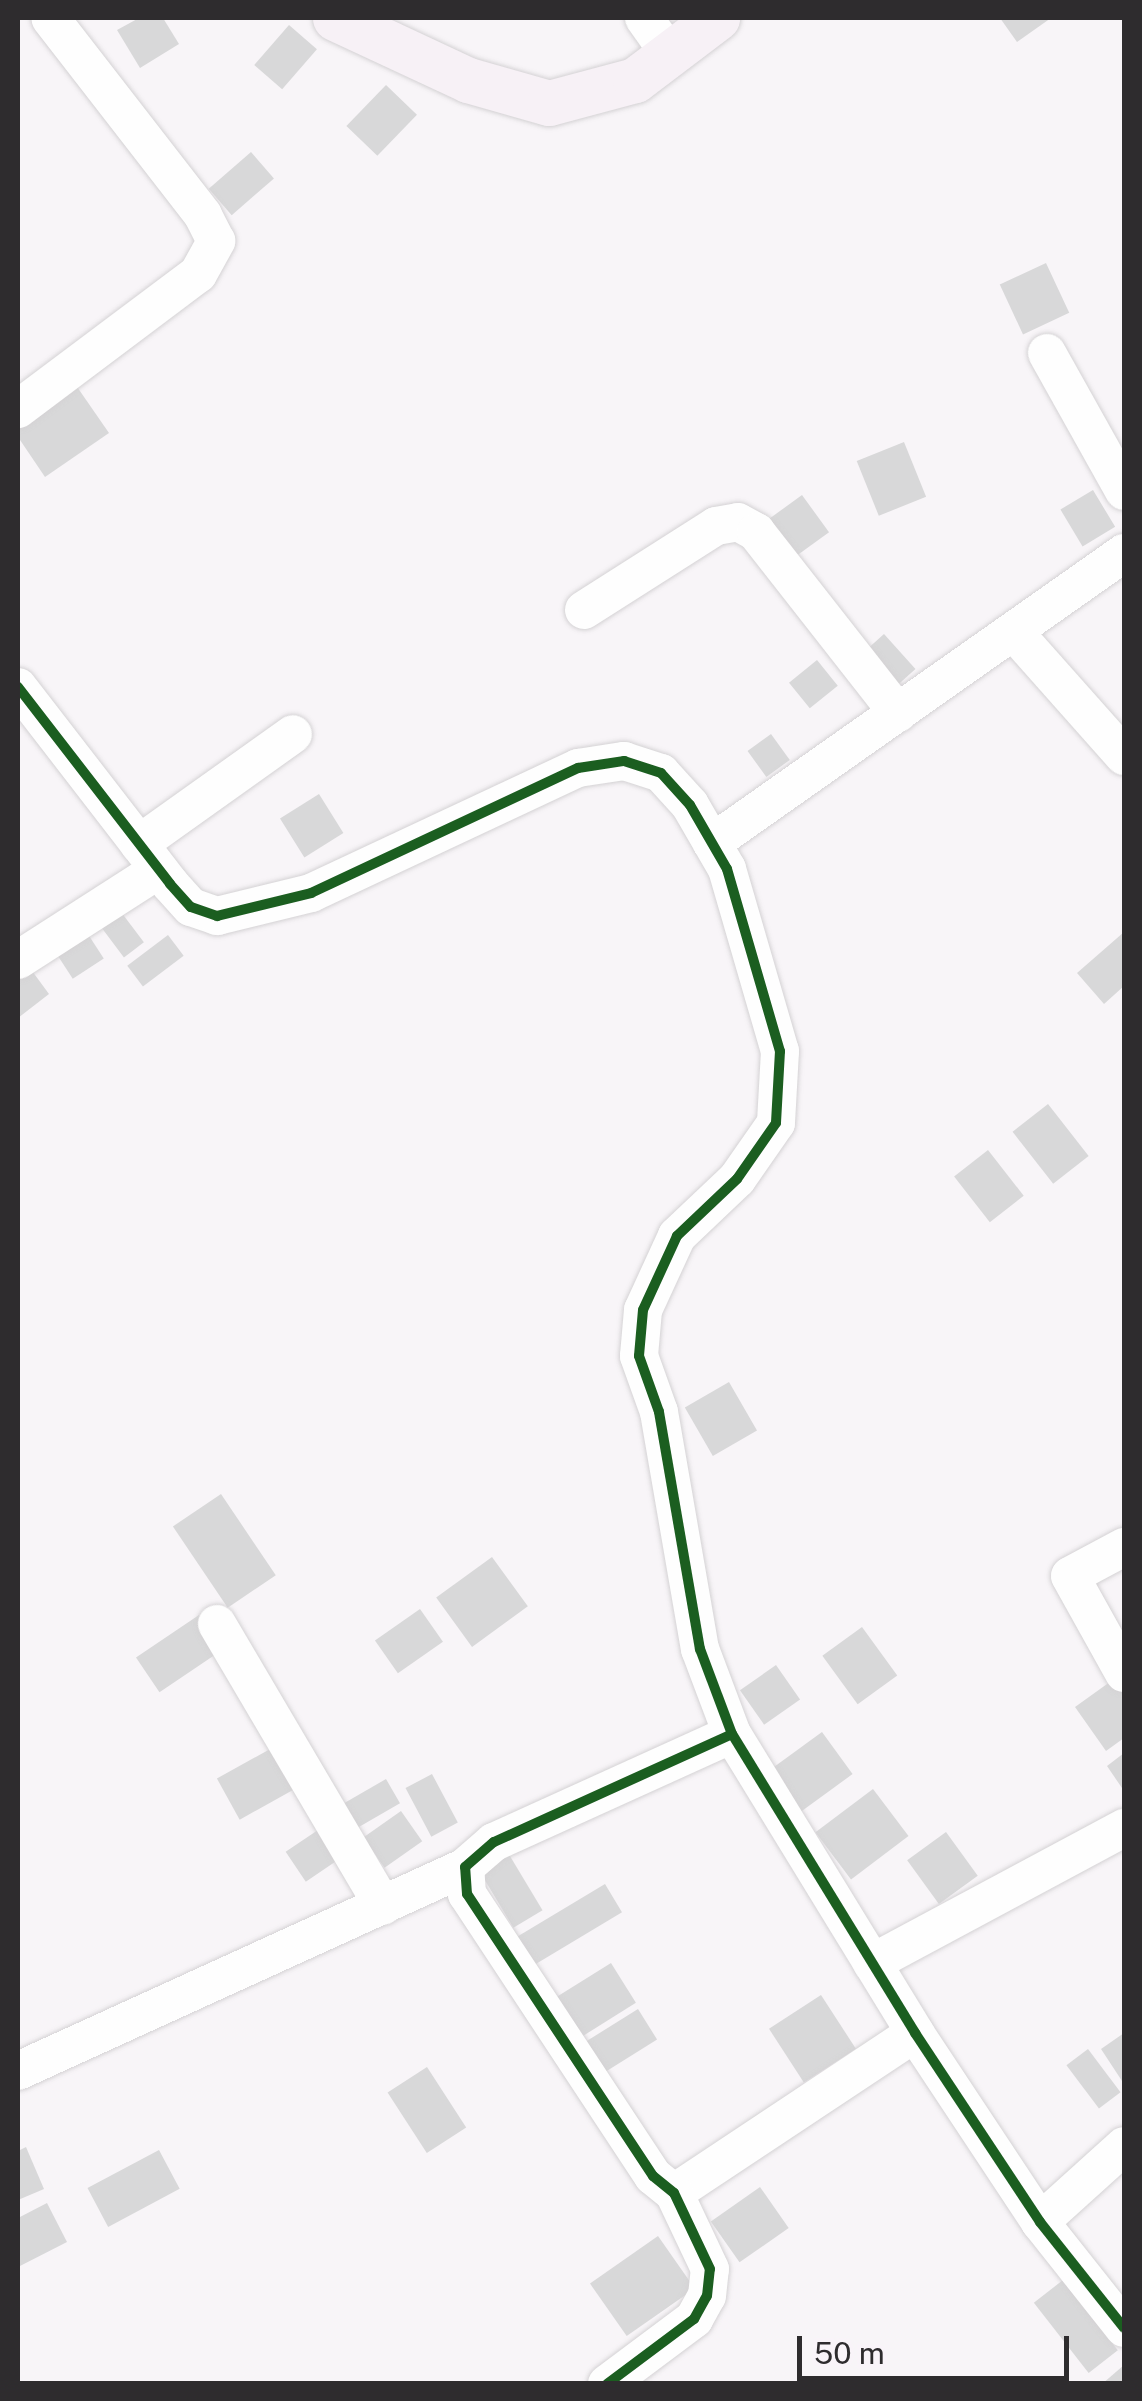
<!DOCTYPE html>
<style>
body{margin:0}
#map{position:relative;width:1142px;height:2401px;overflow:hidden;background:#f8f5f8;font-family:"Public Sans",sans-serif}
div>[style]{position:absolute}
.building>*{inset:0;background:#d8d8d9;transform-origin:0 0}
.roads{filter:drop-shadow(0 0 2px #d4d2d4) drop-shadow(0 0 2px #d4d2d4)}
.minor>*{height:38px;margin:-19px;padding:0 19px;transform-origin:19px;border-radius:19px;background:#fefefe}
.major>*{height:45px;margin:-22.5px;padding:0 22.5px;transform-origin:22.5px;border-radius:22.5px;background:#f7f1f6}
.cycleway>*{height:10px;margin:-5px;padding:0 5px;transform-origin:5px;border-radius:5px;background:#1b5e20}
span{translate:-50% -50%;white-space:nowrap;text-align:center;line-height:1.15;-webkit-text-stroke:8px #f9f4f9;paint-order:stroke}
.frame{position:absolute;inset:0;border:20px solid #2e2c2e;pointer-events:none}
.scale{position:absolute;left:797px;top:2336px;width:272px;height:45px;box-sizing:border-box;border:5px solid #2e2c2e;border-top:0;padding-left:12px;font-size:30px;line-height:35px;white-space:nowrap;color:#2e2c2e;-webkit-text-stroke:8px #f9f4f9;paint-order:stroke}
</style>
<div id="map">
<div class="building">
<div style="clip-path:polygon(139px 18px,163px 18px,179px 44px,140px 68px,117px 30px)"></div>
<div style="clip-path:polygon(1000px 18px,1051px 18px,1017px 42px)"></div>
<div style="left:289px;top:25px;width:37px;height:53px;rotate:41deg"></div>
<div style="left:386px;top:85px;width:43px;height:57px;rotate:44deg"></div>
<div style="left:251px;top:152px;width:35px;height:56px;rotate:49deg"></div>
<div style="left:1046px;top:263px;width:55px;height:51px;rotate:65deg"></div>
<div style="clip-path:polygon(73px 381px,109px 433px,45px 477px,18px 437px,18px 419px)"></div>
<div style="left:904px;top:442px;width:59px;height:51px;rotate:68deg"></div>
<div style="left:1093px;top:490px;width:43px;height:38px;rotate:59deg"></div>
<div style="left:802px;top:495px;width:46px;height:50px;rotate:54deg"></div>
<div style="left:884px;top:634px;width:47px;height:31px;rotate:48deg"></div>
<div style="left:817px;top:660px;width:33px;height:36px;rotate:51deg"></div>
<div style="left:771px;top:734px;width:32px;height:29px;rotate:54deg"></div>
<div style="left:319px;top:794px;width:46px;height:46px;rotate:58deg"></div>
<div style="left:118px;top:908px;width:43px;height:25px;rotate:53deg"></div>
<div style="left:82px;top:925px;width:40px;height:37px;rotate:57deg"></div>
<div style="clip-path:polygon(1124px 932px,1124px 986px,1104px 1004px,1077px 973px)"></div>
<div style="left:168px;top:935px;width:26px;height:51px;rotate:53deg"></div>
<div style="clip-path:polygon(24px 960px,49px 994px,18px 1018px,18px 965px)"></div>
<div style="left:1048px;top:1104px;width:66px;height:45px;rotate:52deg"></div>
<div style="left:988px;top:1150px;width:58px;height:43px;rotate:52deg"></div>
<div style="left:729px;top:1382px;width:56px;height:51px;rotate:60deg"></div>
<div style="left:221px;top:1494px;width:98px;height:58px;rotate:56deg"></div>
<div style="left:492px;top:1557px;width:61px;height:69px;rotate:54deg"></div>
<div style="left:420px;top:1609px;width:40px;height:55px;rotate:55deg"></div>
<div style="left:199px;top:1615px;width:42px;height:76px;rotate:56deg"></div>
<div style="left:862px;top:1627px;width:60px;height:49px;rotate:54deg"></div>
<div style="left:776px;top:1665px;width:42px;height:44px;rotate:55deg"></div>
<div style="clip-path:polygon(1114px 1679px,1124px 1694px,1124px 1738px,1106px 1751px,1075px 1707px)"></div>
<div style="left:822px;top:1732px;width:52px;height:67px;rotate:54deg"></div>
<div style="left:272px;top:1748px;width:47px;height:63px;rotate:61deg"></div>
<div style="clip-path:polygon(1124px 1753px,1124px 1791px,1107px 1766px)"></div>
<div style="left:432px;top:1774px;width:55px;height:30px;rotate:62deg"></div>
<div style="left:386px;top:1779px;width:28px;height:51px;rotate:60deg"></div>
<div style="left:873px;top:1789px;width:59px;height:72px;rotate:53deg"></div>
<div style="left:401px;top:1811px;width:37px;height:46px;rotate:55deg"></div>
<div style="left:318px;top:1830px;width:36px;height:39px;rotate:56deg"></div>
<div style="left:946px;top:1832px;width:54px;height:48px;rotate:54deg"></div>
<div style="left:507px;top:1851px;width:69px;height:34px;rotate:59deg"></div>
<div style="left:605px;top:1884px;width:33px;height:103px;rotate:59deg"></div>
<div style="left:611px;top:1963px;width:47px;height:69px;rotate:58deg"></div>
<div style="left:821px;top:1995px;width:64px;height:62px;rotate:57deg"></div>
<div style="left:638px;top:2009px;width:36px;height:66px;rotate:58deg"></div>
<div style="clip-path:polygon(1124px 2033px,1124px 2084px,1101px 2049px)"></div>
<div style="left:1088px;top:2049px;width:54px;height:27px;rotate:53deg"></div>
<div style="left:427px;top:2067px;width:72px;height:47px;rotate:57deg"></div>
<div style="clip-path:polygon(26px 2147px,44px 2189px,18px 2200px,18px 2151px)"></div>
<div style="left:159px;top:2150px;width:44px;height:81px;rotate:62deg"></div>
<div style="left:760px;top:2187px;width:50px;height:60px;rotate:55deg"></div>
<div style="clip-path:polygon(47px 2203px,67px 2242px,18px 2267px,18px 2218px)"></div>
<div style="left:658px;top:2236px;width:64px;height:83px;rotate:55deg"></div>
<div style="left:1063px;top:2280px;width:89px;height:37px;rotate:52deg"></div>
<div style="clip-path:polygon(1124px 2365px,1124px 2384px,1102px 2384px)"></div>
</div>
<div class="roads">
<div class="minor">
<div style="left:644px;top:18px;width:47px;rotate:54.6deg"></div>
<div style="left:1047px;top:353px;width:158px;rotate:60.8deg"></div>
<div style="left:18px;top:409px;width:225px;rotate:-36.9deg"></div>
<div style="left:198px;top:274px;width:38px;rotate:-61deg"></div>
<div style="left:216px;top:241px;width:29px;rotate:-117deg"></div>
<div style="left:203px;top:215px;width:249px;rotate:-127.8deg"></div>
<div style="left:584px;top:610px;width:156px;rotate:-32.5deg"></div>
<div style="left:716px;top:526px;width:22px;rotate:-10deg"></div>
<div style="left:738px;top:522px;width:21px;rotate:29deg"></div>
<div style="left:756px;top:532px;width:230px;rotate:51.9deg"></div>
<div style="left:1014px;top:632px;width:166px;rotate:48.4deg"></div>
<div style="left:18px;top:687px;width:249px;rotate:52.3deg"></div>
<div style="left:170px;top:884px;width:31px;rotate:48deg"></div>
<div style="left:191px;top:907px;width:28px;rotate:19deg"></div>
<div style="left:217px;top:916px;width:97px;rotate:-13.7deg"></div>
<div style="left:311px;top:893px;width:295px;rotate:-25.1deg"></div>
<div style="left:578px;top:768px;width:47px;rotate:-8.7deg"></div>
<div style="left:624px;top:761px;width:39px;rotate:18deg"></div>
<div style="left:661px;top:773px;width:43px;rotate:47.8deg"></div>
<div style="left:690px;top:805px;width:74px;rotate:60deg"></div>
<div style="left:727px;top:869px;width:190px;rotate:73.8deg"></div>
<div style="left:780px;top:1051px;width:72px;rotate:93.2deg"></div>
<div style="left:776px;top:1123px;width:68px;rotate:124.9deg"></div>
<div style="left:737px;top:1179px;width:83px;rotate:136.5deg"></div>
<div style="left:677px;top:1236px;width:81px;rotate:114.7deg"></div>
<div style="left:643px;top:1310px;width:46px;rotate:95deg"></div>
<div style="left:639px;top:1356px;width:59px;rotate:70.3deg"></div>
<div style="left:659px;top:1412px;width:241px;rotate:80.2deg"></div>
<div style="left:700px;top:1649px;width:91px;rotate:69.4deg"></div>
<div style="left:732px;top:1734px;width:351px;rotate:58.5deg"></div>
<div style="left:915px;top:2033px;width:227px;rotate:56.5deg"></div>
<div style="left:1040px;top:2222px;width:135px;rotate:51.6deg"></div>
<div style="left:712px;top:843px;width:504px;rotate:-35.14deg"></div>
<div style="left:139px;top:844px;width:189px;rotate:-35.5deg"></div>
<div style="left:18px;top:960px;width:166px;rotate:-32.7deg"></div>
<div style="left:1124px;top:1547px;width:61px;rotate:151.8deg"></div>
<div style="left:1070px;top:1576px;width:111px;rotate:60.9deg"></div>
<div style="left:217px;top:1624px;width:327px;rotate:59.5deg"></div>
<div style="left:872px;top:1963px;width:286px;rotate:-28.2deg"></div>
<div style="left:18px;top:2071px;width:491px;rotate:-24.5deg"></div>
<div style="left:674px;top:2193px;width:289px;rotate:-33.6deg"></div>
<div style="left:1040px;top:2222px;width:113px;rotate:-42.1deg"></div>
<div style="left:607px;top:2384px;width:109px;rotate:-36.8deg"></div>
<div style="left:694px;top:2319px;width:26px;rotate:-61deg"></div>
<div style="left:707px;top:2296px;width:27px;rotate:-84deg"></div>
<div style="left:710px;top:2269px;width:84px;rotate:-115.3deg"></div>
<div style="left:674px;top:2193px;width:27px;rotate:-141deg"></div>
<div style="left:653px;top:2176px;width:338px;rotate:-123.4deg"></div>
<div style="left:467px;top:1894px;width:27px;rotate:-94deg"></div>
<div style="left:465px;top:1867px;width:38px;rotate:-41deg"></div>
<div style="left:494px;top:1842px;width:261px;rotate:-24.4deg"></div>
</div>
<div class="major">
<div style="left:335px;top:18px;width:147px;rotate:25deg"></div>
<div style="left:468px;top:80px;width:84px;rotate:15.9deg"></div>
<div style="left:549px;top:103px;width:89px;rotate:-15deg"></div>
<div style="left:635px;top:80px;width:103px;rotate:-37.1deg"></div>
</div>
</div>
<div class="cycleway">
<div style="left:18px;top:687px;width:249px;rotate:52.3deg"></div>
<div style="left:170px;top:884px;width:31px;rotate:48deg"></div>
<div style="left:191px;top:907px;width:28px;rotate:19deg"></div>
<div style="left:217px;top:916px;width:97px;rotate:-13.7deg"></div>
<div style="left:311px;top:893px;width:295px;rotate:-25.1deg"></div>
<div style="left:578px;top:768px;width:47px;rotate:-8.7deg"></div>
<div style="left:624px;top:761px;width:39px;rotate:18deg"></div>
<div style="left:661px;top:773px;width:43px;rotate:47.8deg"></div>
<div style="left:690px;top:805px;width:74px;rotate:60deg"></div>
<div style="left:727px;top:869px;width:190px;rotate:73.8deg"></div>
<div style="left:780px;top:1051px;width:72px;rotate:93.2deg"></div>
<div style="left:776px;top:1123px;width:68px;rotate:124.9deg"></div>
<div style="left:737px;top:1179px;width:83px;rotate:136.5deg"></div>
<div style="left:677px;top:1236px;width:81px;rotate:114.7deg"></div>
<div style="left:643px;top:1310px;width:46px;rotate:95deg"></div>
<div style="left:639px;top:1356px;width:59px;rotate:70.3deg"></div>
<div style="left:659px;top:1412px;width:241px;rotate:80.2deg"></div>
<div style="left:700px;top:1649px;width:91px;rotate:69.4deg"></div>
<div style="left:732px;top:1734px;width:351px;rotate:58.5deg"></div>
<div style="left:915px;top:2033px;width:227px;rotate:56.5deg"></div>
<div style="left:1040px;top:2222px;width:135px;rotate:51.6deg"></div>
<div style="left:607px;top:2384px;width:109px;rotate:-36.8deg"></div>
<div style="left:694px;top:2319px;width:26px;rotate:-61deg"></div>
<div style="left:707px;top:2296px;width:27px;rotate:-84deg"></div>
<div style="left:710px;top:2269px;width:84px;rotate:-115.3deg"></div>
<div style="left:674px;top:2193px;width:27px;rotate:-141deg"></div>
<div style="left:653px;top:2176px;width:338px;rotate:-123.4deg"></div>
<div style="left:467px;top:1894px;width:27px;rotate:-94deg"></div>
<div style="left:465px;top:1867px;width:38px;rotate:-41deg"></div>
<div style="left:494px;top:1842px;width:261px;rotate:-24.4deg"></div>
</div>
<div class="frame"></div>
<div class="scale">50 m</div>
</div>
